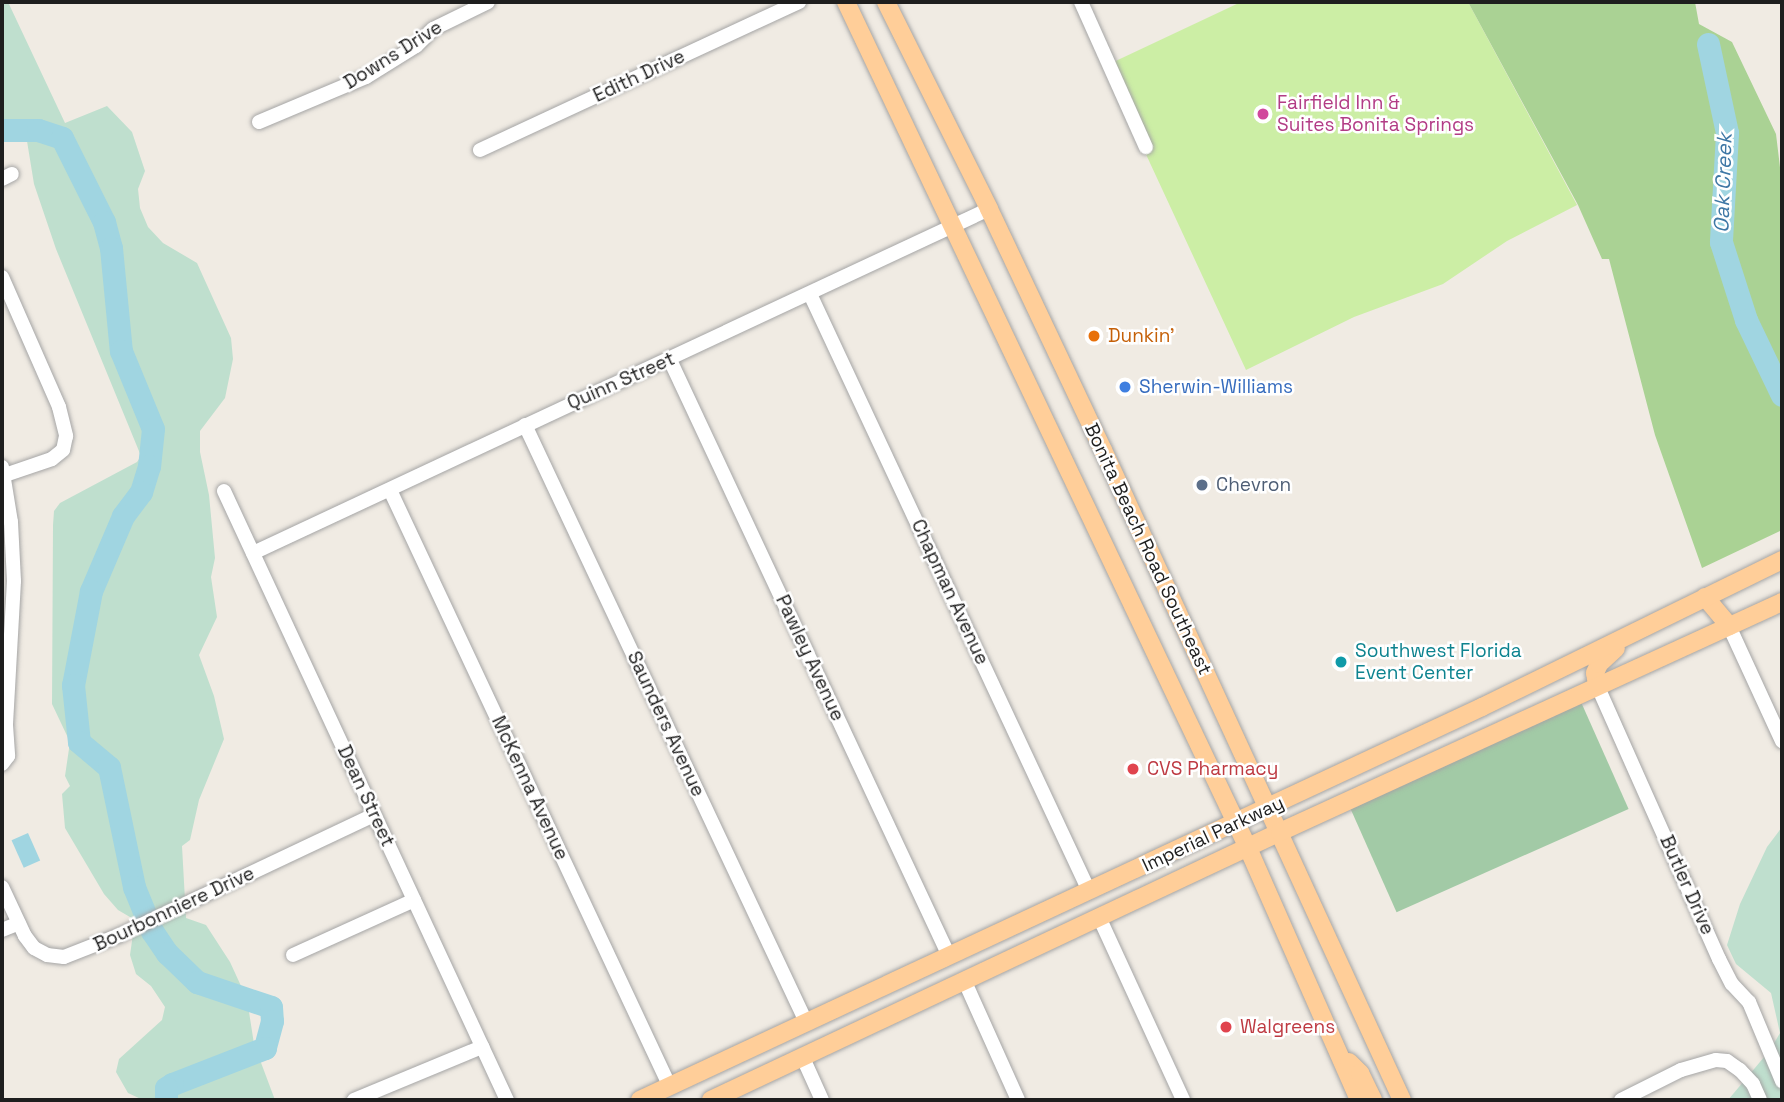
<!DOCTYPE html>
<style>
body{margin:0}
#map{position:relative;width:1784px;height:1102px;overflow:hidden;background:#f0ebe3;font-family:"Space Grotesk",sans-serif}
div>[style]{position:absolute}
.grass>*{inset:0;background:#cceea5}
.forest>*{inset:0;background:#aad294}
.wetland>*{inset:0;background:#bfdfce}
.cemetery>*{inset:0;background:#a2caa6;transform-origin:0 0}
.water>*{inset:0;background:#a0d5e1;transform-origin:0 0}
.river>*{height:23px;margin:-11.5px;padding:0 11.5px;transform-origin:11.5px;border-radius:11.5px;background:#a0d5e1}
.roads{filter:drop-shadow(0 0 2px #a5a5a5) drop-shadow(0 0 2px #a5a5a5)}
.minor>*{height:14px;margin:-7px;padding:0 7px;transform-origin:7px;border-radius:7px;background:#fff}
.major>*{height:18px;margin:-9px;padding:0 9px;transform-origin:9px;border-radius:9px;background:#ffce99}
.dots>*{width:19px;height:19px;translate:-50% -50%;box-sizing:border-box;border:4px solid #fff;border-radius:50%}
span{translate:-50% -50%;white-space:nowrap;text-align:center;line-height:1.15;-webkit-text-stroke:5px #fff;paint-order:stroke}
.street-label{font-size:19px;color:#1e1e1e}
.hotel-label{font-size:19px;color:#b23c85}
.left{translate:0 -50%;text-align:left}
.food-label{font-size:19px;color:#c56008}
.shop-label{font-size:19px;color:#366cbe}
.service-label{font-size:19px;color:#4e5e75}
.culture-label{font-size:19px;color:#0d838f}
.health-label{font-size:19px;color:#be3a42}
.water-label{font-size:21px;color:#3e77a5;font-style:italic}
.frame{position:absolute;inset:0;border:4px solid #1e1e1e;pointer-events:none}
</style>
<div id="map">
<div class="grass">
<div style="clip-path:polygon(1241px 2px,1468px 2px,1577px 205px,1507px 241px,1443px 284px,1354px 317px,1246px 370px,1105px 66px)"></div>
</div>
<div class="forest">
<div style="clip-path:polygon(1468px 2px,1695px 2px,1699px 24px,1732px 42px,1776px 134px,1782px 184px,1782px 530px,1702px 568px,1655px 435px,1609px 259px,1602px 259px,1578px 205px)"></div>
</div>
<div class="wetland">
<div style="clip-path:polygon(2px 2px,8px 2px,65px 123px,107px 106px,132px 132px,145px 171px,138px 189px,140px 208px,148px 227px,163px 243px,197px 263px,231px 338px,233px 359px,225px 398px,200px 431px,200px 452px,209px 495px,215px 558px,211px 577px,217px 617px,199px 655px,214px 696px,224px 739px,199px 800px,190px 840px,182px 846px,186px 918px,206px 925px,230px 962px,247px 999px,254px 1044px,275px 1100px,143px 1100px,128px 1093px,116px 1072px,119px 1059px,162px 1020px,165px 1007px,151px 986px,136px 974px,130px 955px,135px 920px,118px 910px,104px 894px,65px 828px,62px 794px,70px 786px,65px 776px,70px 742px,52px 704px,53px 525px,54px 511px,60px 503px,137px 462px,141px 456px,56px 249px,34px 184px,26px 135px,2px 124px)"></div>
<div style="clip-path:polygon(1782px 827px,1782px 1100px,1728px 1100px,1770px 1050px,1780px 1033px,1771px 993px,1736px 964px,1727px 945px,1740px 904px,1767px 847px)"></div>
</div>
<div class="cemetery">
<div style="left:1581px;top:702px;width:117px;height:254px;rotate:66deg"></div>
</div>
<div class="water">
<div style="left:28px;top:833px;width:30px;height:18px;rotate:66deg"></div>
</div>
<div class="river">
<div style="left:1708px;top:44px;width:91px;rotate:77.9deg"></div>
<div style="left:1727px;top:133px;width:109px;rotate:93.2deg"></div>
<div style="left:1721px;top:242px;width:82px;rotate:72.2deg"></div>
<div style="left:1746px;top:320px;width:83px;rotate:64.4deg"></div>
<div style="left:2px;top:130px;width:36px"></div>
<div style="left:38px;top:130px;width:25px;rotate:18deg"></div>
<div style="left:62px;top:138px;width:94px;rotate:63.4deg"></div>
<div style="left:104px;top:222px;width:27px;rotate:75deg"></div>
<div style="left:111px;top:248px;width:103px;rotate:84.5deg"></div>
<div style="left:121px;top:351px;width:84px;rotate:67.7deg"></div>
<div style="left:153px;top:429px;width:37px;rotate:96deg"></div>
<div style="left:149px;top:466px;width:27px;rotate:107deg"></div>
<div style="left:141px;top:492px;width:30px;rotate:127deg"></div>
<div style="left:123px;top:516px;width:82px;rotate:113.1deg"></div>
<div style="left:91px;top:591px;width:96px;rotate:100.8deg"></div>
<div style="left:73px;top:685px;width:57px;rotate:84deg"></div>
<div style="left:79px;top:742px;width:39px;rotate:40deg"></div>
<div style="left:109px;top:767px;width:123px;rotate:78.2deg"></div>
<div style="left:134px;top:887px;width:48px;rotate:67.8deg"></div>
<div style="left:152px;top:931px;width:27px;rotate:56deg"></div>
<div style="left:167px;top:953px;width:42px;rotate:44deg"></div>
<div style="left:197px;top:982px;width:78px;rotate:18.7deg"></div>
<div style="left:271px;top:1007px;width:14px;rotate:86deg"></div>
<div style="left:272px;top:1021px;width:28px;rotate:105deg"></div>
<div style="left:265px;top:1048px;width:100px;rotate:158.8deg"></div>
<div style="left:172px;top:1084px;width:7px;rotate:146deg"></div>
<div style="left:166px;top:1088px;width:12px;rotate:90deg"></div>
</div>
<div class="roads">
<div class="minor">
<div style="left:1081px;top:2px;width:159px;rotate:65.9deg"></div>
<div style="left:259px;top:122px;width:116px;rotate:-22.8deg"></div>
<div style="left:366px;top:77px;width:59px;rotate:-31.8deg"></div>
<div style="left:416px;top:46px;width:24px;rotate:-45deg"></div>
<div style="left:433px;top:29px;width:61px;rotate:-26.1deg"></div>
<div style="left:480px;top:150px;width:352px;rotate:-24.9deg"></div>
<div style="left:2px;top:179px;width:11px;rotate:-27deg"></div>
<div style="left:2px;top:277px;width:142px;rotate:66.3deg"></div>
<div style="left:59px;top:407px;width:30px;rotate:76deg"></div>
<div style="left:66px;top:436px;width:14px;rotate:102deg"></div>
<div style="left:63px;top:450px;width:14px;rotate:141deg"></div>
<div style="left:52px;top:459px;width:50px;rotate:161.2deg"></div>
<div style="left:810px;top:294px;width:659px;rotate:64.95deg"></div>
<div style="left:670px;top:360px;width:658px;rotate:64.91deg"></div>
<div style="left:525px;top:425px;width:660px;rotate:64.79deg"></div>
<div style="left:2px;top:467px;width:56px;rotate:80.7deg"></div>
<div style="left:11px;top:522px;width:59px;rotate:87.1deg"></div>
<div style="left:14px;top:581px;width:144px;rotate:93.2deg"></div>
<div style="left:6px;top:725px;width:31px;rotate:86deg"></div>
<div style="left:8px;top:756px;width:10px;rotate:127deg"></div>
<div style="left:390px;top:490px;width:659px;rotate:64.87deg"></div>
<div style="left:224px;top:491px;width:672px;rotate:65.08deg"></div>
<div style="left:253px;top:553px;width:812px;rotate:-25.05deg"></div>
<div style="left:1729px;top:626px;width:127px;rotate:65.3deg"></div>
<div style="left:1597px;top:685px;width:300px;rotate:66deg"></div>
<div style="left:1719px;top:959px;width:28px;rotate:63deg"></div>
<div style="left:1732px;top:984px;width:25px;rotate:47deg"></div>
<div style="left:1749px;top:1002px;width:86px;rotate:67.3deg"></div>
<div style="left:2px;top:887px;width:54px;rotate:64.9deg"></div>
<div style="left:25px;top:936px;width:15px;rotate:53deg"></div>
<div style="left:34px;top:948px;width:15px;rotate:28deg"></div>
<div style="left:47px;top:955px;width:17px;rotate:7deg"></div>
<div style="left:64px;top:957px;width:60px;rotate:-21.4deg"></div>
<div style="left:120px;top:935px;width:281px;rotate:-25.3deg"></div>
<div style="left:1099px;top:917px;width:201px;rotate:65.3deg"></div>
<div style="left:2px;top:930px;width:18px;rotate:-22deg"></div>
<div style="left:293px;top:955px;width:133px;rotate:-24.4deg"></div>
<div style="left:965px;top:982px;width:129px;rotate:65.8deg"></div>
<div style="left:803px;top:1058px;width:46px;rotate:65.7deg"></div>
<div style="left:354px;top:1100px;width:139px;rotate:-22.5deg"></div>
<div style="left:1621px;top:1100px;width:67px;rotate:-26.6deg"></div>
<div style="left:1681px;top:1070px;width:36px;rotate:-16deg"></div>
<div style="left:1716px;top:1060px;width:11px;rotate:5deg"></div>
<div style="left:1727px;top:1061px;width:16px;rotate:35deg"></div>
<div style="left:1740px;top:1070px;width:19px;rotate:47deg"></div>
<div style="left:1753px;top:1084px;width:17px;rotate:66deg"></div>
</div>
<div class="major">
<div style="left:846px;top:2px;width:937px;rotate:64.58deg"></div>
<div style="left:1248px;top:848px;width:275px;rotate:66.2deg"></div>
<div style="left:886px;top:2px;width:231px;rotate:63.5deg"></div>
<div style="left:989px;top:209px;width:267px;rotate:64.7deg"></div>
<div style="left:1103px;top:450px;width:715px;rotate:65.3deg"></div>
<div style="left:1705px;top:597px;width:38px;rotate:50deg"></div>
<div style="left:1597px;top:685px;width:12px;rotate:-99deg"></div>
<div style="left:1595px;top:673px;width:10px;rotate:-66deg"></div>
<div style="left:1599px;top:664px;width:23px;rotate:-43deg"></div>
<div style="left:1349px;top:1062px;width:16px;rotate:45deg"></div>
<div style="left:1360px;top:1073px;width:30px;rotate:64deg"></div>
<div style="left:640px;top:1100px;width:929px;rotate:-25.02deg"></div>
<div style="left:1482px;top:707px;width:334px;rotate:-26.1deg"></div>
<div style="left:711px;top:1100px;width:629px;rotate:-25.22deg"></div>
<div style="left:1280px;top:832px;width:552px;rotate:-24.62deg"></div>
</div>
</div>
<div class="dots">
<div style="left:1263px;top:114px;background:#d1479c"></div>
<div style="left:1094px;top:336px;background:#e8710a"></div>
<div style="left:1125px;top:387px;background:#3f7fe0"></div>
<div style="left:1202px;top:485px;background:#5c6f8a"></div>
<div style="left:1341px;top:662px;background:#0f9aa8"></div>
<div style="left:1133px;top:769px;background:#e0444e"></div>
<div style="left:1226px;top:1027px;background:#e0444e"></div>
</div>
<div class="street-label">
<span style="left:393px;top:55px;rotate:-32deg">Downs Drive</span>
<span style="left:639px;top:76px;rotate:-25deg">Edith Drive</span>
<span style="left:621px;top:381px;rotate:-24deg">Quinn Street</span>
<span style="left:1148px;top:549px;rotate:65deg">Bonita Beach Road Southeast</span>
<span style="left:950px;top:592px;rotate:65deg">Chapman Avenue</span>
<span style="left:810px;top:658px;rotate:65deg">Pawley Avenue</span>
<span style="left:666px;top:724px;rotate:65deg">Saunders Avenue</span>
<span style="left:530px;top:788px;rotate:65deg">McKenna Avenue</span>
<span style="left:366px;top:796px;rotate:65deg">Dean Street</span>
<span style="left:1213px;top:834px;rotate:-25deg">Imperial Parkway</span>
<span style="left:1687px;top:885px;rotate:66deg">Butler Drive</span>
<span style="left:174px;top:909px;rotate:-25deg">Bourbonniere Drive</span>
</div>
<div class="hotel-label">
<span class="left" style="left:1277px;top:114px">Fairfield Inn &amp;<br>Suites Bonita Springs</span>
</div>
<div class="food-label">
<span class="left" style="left:1108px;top:336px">Dunkin'</span>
</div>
<div class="shop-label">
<span class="left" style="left:1139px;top:387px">Sherwin-Williams</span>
</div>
<div class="service-label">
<span class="left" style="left:1216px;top:485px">Chevron</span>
</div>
<div class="culture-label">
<span class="left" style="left:1355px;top:662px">Southwest Florida<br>Event Center</span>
</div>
<div class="health-label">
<span class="left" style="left:1147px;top:769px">CVS Pharmacy</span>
<span class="left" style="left:1240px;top:1027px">Walgreens</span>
</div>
<div class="water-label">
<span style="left:1723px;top:183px;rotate:-88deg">Oak Creek</span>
</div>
<div class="frame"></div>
</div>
